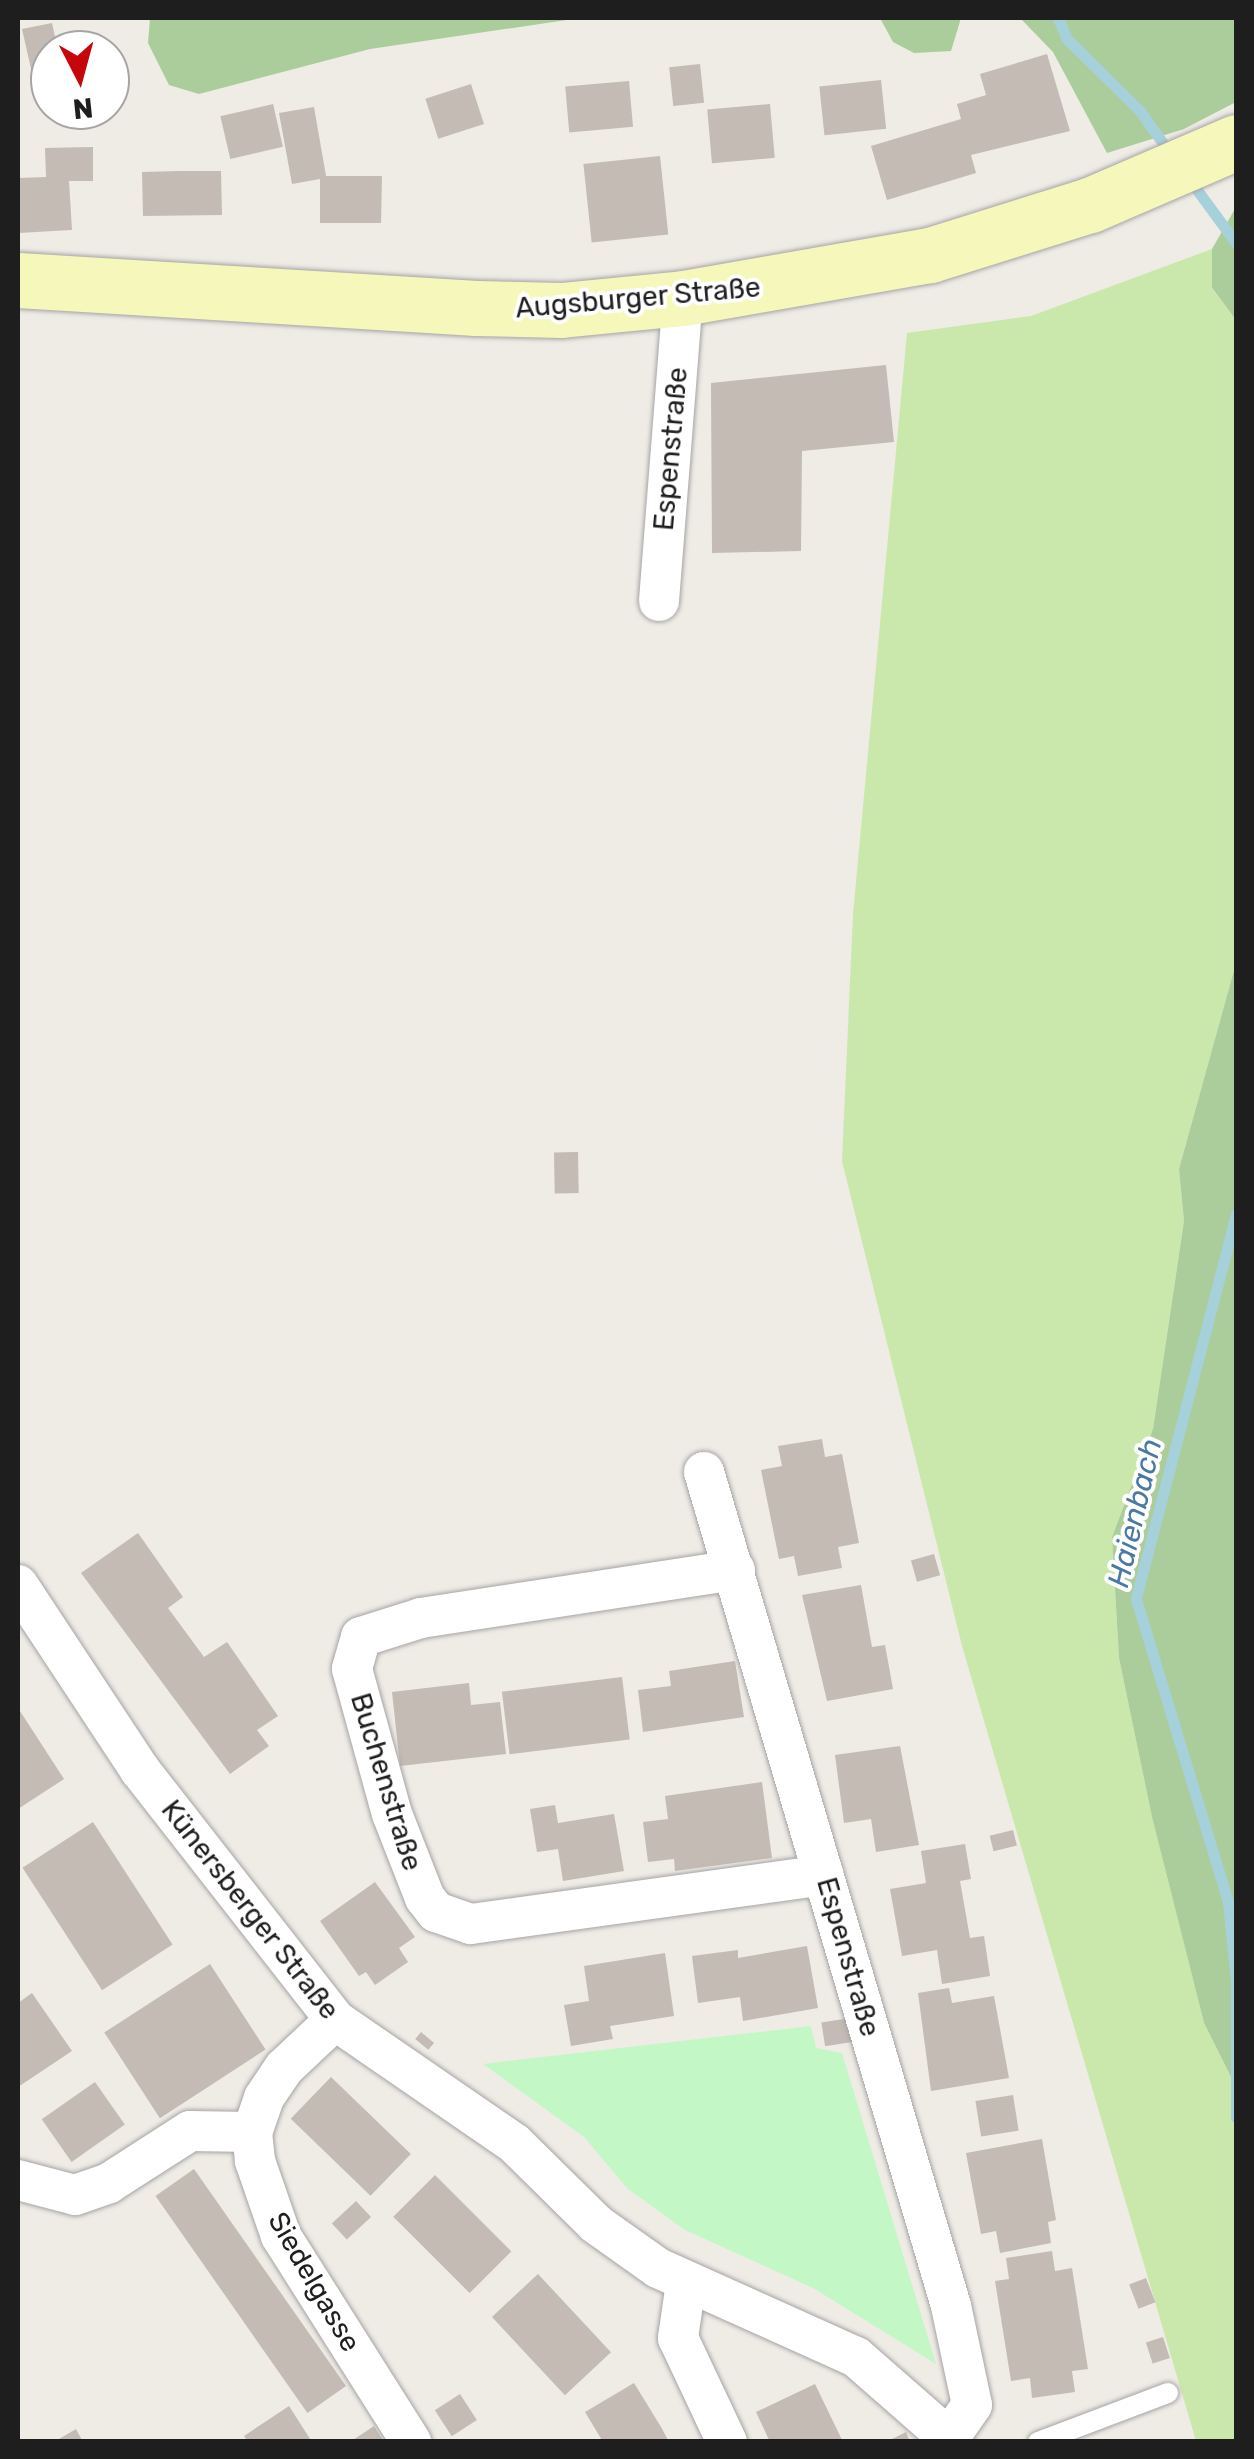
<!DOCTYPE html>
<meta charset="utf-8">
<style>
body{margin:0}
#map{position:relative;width:1254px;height:2459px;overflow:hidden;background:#efebe5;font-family:Rubik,sans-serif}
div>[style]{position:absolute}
.grass>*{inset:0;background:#cbe8ac}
.forest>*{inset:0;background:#abcd9b}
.park>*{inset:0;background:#c3f8c6}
.stream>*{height:11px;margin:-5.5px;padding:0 5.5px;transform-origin:5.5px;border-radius:5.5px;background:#a6d1db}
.building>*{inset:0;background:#c3bbb4;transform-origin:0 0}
.roads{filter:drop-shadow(0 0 2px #a5a5a5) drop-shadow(0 0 2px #a5a5a5)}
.lane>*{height:20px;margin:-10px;padding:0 10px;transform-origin:10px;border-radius:10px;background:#fff}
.street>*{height:40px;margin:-20px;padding:0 20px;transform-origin:20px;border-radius:20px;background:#fff}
.secondary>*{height:55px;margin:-27.5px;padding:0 27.5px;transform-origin:27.5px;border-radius:27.5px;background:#f6f7ba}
span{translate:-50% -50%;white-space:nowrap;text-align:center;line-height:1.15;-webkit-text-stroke:8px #fff;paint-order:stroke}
.street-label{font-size:28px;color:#1e1e1e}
.water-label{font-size:30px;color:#4a7aa3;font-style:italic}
.frame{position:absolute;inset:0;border:20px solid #1e1e1e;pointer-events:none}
.north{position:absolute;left:30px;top:30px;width:100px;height:100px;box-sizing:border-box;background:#fff;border:2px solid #a5a5a5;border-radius:50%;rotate:174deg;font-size:28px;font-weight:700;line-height:40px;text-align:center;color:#1e1e1e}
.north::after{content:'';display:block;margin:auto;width:35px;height:45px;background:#c6060b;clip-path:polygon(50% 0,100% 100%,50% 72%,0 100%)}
</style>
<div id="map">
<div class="grass">
<div style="clip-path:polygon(1212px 249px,1212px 289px,1236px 320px,1236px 963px,1179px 1169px,1184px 1221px,1153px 1429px,1112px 1537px,1119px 1658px,1152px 1817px,1204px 2023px,1236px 2087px,1236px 2441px,1196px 2441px,962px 1646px,842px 1161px,853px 914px,907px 333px,1031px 316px)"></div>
</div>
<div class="forest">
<div style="clip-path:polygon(150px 18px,580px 18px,370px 49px,199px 94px,169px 85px,148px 43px)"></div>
<div style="clip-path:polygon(880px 18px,961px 18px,951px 51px,914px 53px,893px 42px)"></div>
<div style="clip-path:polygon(1020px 18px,1236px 18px,1236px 102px,1184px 129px,1107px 153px,1053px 52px)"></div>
<div style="clip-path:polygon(1236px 207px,1236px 320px,1212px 288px,1212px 249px)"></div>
<div style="clip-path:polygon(1236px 963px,1236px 2087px,1204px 2023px,1152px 1817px,1119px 1658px,1112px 1537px,1153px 1429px,1184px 1221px,1179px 1169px)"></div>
</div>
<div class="park">
<div style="clip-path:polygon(811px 2026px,816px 2048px,842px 2053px,936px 2364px,813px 2288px,685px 2230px,628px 2189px,584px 2137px,483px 2064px)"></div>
</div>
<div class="stream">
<div style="left:1058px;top:18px;width:23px;rotate:67deg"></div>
<div style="left:1067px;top:39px;width:103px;rotate:44.6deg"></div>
<div style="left:1140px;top:111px;width:55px;rotate:54.6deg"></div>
<div style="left:1189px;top:179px;width:79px;rotate:53.7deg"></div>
<div style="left:1236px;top:1214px;width:398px;rotate:104.6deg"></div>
<div style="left:1136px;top:1599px;width:317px;rotate:73.1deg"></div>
<div style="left:1228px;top:1902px;width:79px;rotate:84.2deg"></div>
<div style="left:1236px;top:1981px;width:136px;rotate:90deg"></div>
</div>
<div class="building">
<div style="clip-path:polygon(52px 23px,58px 50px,50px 50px,50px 93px,37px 95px,22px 29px)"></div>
<div style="clip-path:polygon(1047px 54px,1070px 131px,971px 155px,976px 173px,887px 200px,871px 146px,961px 119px,957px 104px,986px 95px,980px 74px)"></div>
<div style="left:700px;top:64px;width:39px;height:31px;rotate:84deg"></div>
<div style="left:881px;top:80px;width:49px;height:62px;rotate:84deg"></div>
<div style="left:629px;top:81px;width:46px;height:64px;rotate:85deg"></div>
<div style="left:471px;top:84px;width:42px;height:48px;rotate:72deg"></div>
<div style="left:273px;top:104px;width:44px;height:54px;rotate:77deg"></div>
<div style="left:770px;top:104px;width:54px;height:63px;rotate:85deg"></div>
<div style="clip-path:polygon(314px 107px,326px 176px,382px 176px,381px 223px,320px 223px,320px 179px,292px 184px,279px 113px)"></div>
<div style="clip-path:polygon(93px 147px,93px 181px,69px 181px,72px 230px,18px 233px,18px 178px,46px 177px,45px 148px)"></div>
<div style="left:660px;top:156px;width:79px;height:77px;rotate:84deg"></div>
<div style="clip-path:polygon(182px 171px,221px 171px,222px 215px,143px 216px,142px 172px)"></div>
<div style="clip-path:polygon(886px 365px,894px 442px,802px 451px,801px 551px,712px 553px,711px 383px)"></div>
<div style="left:578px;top:1152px;width:41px;height:24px;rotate:89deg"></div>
<div style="clip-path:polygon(822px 1439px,825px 1457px,842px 1454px,859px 1543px,838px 1547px,842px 1568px,798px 1576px,794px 1556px,779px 1559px,761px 1470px,782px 1466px,778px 1446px)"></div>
<div style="clip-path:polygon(138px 1533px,183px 1597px,168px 1608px,204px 1657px,227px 1642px,278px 1716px,257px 1730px,269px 1746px,230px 1774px,81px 1573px)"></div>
<div style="left:934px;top:1554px;width:22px;height:24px;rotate:74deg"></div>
<div style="clip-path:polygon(861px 1585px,872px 1647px,885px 1645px,893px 1689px,827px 1701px,802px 1595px)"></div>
<div style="clip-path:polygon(735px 1661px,744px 1717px,643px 1732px,638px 1690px,671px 1686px,669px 1671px)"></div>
<div style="left:622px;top:1677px;width:63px;height:121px;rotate:83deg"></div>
<div style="clip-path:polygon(469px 1683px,471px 1705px,500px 1702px,506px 1754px,400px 1766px,392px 1692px)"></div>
<div style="clip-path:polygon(18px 1708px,64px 1779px,18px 1809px)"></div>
<div style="clip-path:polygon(900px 1746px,919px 1845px,876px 1852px,871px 1819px,844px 1823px,835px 1755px)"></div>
<div style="clip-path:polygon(762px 1782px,772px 1858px,675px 1871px,674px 1859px,648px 1862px,643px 1822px,668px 1819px,665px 1796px)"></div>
<div style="clip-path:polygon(555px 1805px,558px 1823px,614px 1814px,624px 1871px,563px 1881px,558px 1849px,537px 1852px,530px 1809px)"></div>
<div style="left:93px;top:1822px;width:146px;height:84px;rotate:57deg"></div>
<div style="left:1013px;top:1830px;width:16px;height:24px;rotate:76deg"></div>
<div style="clip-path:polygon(965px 1844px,971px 1879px,960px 1881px,970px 1938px,984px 1936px,990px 1976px,942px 1984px,937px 1950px,902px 1956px,890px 1889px,926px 1883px,921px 1851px)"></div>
<div style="clip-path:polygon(375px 1882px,415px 1937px,399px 1948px,408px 1962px,375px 1985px,366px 1972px,359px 1976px,320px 1921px)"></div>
<div style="clip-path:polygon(807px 1946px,818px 2008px,743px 2021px,740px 1997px,698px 2003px,692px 1956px,738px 1950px,738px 1958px)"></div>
<div style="clip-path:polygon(665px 1953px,674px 2016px,610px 2026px,613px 2039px,571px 2046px,564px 2005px,589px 2001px,584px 1966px)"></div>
<div style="left:210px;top:1964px;width:102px;height:126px;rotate:57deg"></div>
<div style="clip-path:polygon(949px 1988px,952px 2003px,994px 1996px,1009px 2078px,931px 2091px,918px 1993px)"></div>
<div style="clip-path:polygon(32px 1993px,72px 2051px,18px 2087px,18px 2003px)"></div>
<div style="left:850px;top:2018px;width:24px;height:29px;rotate:81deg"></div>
<div style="left:421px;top:2032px;width:17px;height:9px;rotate:40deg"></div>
<div style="left:331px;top:2077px;width:111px;height:58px;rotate:44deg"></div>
<div style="left:95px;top:2082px;width:52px;height:65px;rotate:55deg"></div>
<div style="left:1013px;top:2095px;width:36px;height:38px;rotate:81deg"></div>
<div style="clip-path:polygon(1042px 2139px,1056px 2220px,1048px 2222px,1051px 2243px,1000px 2253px,996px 2231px,981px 2234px,966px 2153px)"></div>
<div style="left:194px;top:2169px;width:265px;height:47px;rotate:55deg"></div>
<div style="left:435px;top:2175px;width:108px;height:59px;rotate:45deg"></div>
<div style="left:356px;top:2201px;width:22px;height:33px;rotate:47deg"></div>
<div style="clip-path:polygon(1052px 2251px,1055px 2271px,1072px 2268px,1088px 2369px,1072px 2371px,1075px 2392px,1032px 2398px,1030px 2378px,1011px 2381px,995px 2281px,1009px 2279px,1006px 2258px)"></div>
<div style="left:538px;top:2274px;width:107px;height:63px;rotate:47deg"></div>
<div style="left:1146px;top:2278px;width:26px;height:18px;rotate:69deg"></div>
<div style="left:1163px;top:2337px;width:22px;height:18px;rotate:72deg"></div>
<div style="clip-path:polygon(634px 2383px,661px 2427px,669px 2442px,603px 2442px,585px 2412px)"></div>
<div style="clip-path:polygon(815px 2384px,843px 2442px,770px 2442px,756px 2412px)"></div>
<div style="left:460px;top:2394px;width:31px;height:30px;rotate:57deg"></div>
<div style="clip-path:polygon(289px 2406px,312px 2442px,248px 2442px,244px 2436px)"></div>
<div style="clip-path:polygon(374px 2426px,384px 2442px,350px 2442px)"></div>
<div style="clip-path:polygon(76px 2429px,83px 2442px,54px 2442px)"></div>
<div style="clip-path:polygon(906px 2432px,910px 2442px,886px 2442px)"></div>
</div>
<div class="roads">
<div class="lane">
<div style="left:1038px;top:2442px;width:139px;rotate:-20.7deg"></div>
</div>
<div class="street">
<div style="left:659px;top:601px;width:304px;rotate:-85.5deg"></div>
<div style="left:704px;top:1472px;width:870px;rotate:73.5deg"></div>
<div style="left:951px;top:2306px;width:101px;rotate:78deg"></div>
<div style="left:972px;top:2405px;width:39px;rotate:125deg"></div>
<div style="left:735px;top:1570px;width:318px;rotate:171.3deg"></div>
<div style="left:421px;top:1618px;width:63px;rotate:162.4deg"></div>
<div style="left:361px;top:1637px;width:33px;rotate:106deg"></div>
<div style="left:352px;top:1669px;width:150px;rotate:74.6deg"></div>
<div style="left:392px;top:1814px;width:90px;rotate:68.6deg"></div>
<div style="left:425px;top:1898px;width:18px;rotate:52deg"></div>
<div style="left:436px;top:1912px;width:37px;rotate:19deg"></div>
<div style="left:471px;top:1924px;width:356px;rotate:-7.9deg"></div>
<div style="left:18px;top:1585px;width:222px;rotate:56.6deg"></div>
<div style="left:140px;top:1770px;width:317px;rotate:52deg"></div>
<div style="left:335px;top:2020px;width:217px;rotate:34.5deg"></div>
<div style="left:514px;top:2143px;width:115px;rotate:44.6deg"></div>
<div style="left:596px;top:2224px;width:76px;rotate:35.4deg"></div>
<div style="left:658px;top:2268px;width:217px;rotate:24.2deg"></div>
<div style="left:856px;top:2357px;width:129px;rotate:41.2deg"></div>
<div style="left:335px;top:2020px;width:70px;rotate:136.7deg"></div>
<div style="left:284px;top:2068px;width:36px;rotate:124deg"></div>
<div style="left:264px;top:2098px;width:36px;rotate:109deg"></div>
<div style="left:252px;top:2132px;width:29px;rotate:84deg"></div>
<div style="left:255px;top:2161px;width:79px;rotate:70.9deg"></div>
<div style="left:281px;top:2236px;width:244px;rotate:57.7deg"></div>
<div style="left:18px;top:2180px;width:59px;rotate:14.7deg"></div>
<div style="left:75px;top:2195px;width:36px;rotate:-19deg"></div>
<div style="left:109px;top:2183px;width:96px;rotate:-32.7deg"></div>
<div style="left:190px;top:2131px;width:62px;rotate:0.9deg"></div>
<div style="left:686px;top:2283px;width:56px;rotate:98.3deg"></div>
<div style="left:678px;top:2338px;width:115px;rotate:64.8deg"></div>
</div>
<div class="secondary">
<div style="left:18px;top:280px;width:459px;rotate:3.5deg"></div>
<div style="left:476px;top:308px;width:85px;rotate:1.3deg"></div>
<div style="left:561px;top:310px;width:123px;rotate:-5.6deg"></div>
<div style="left:683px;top:298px;width:251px;rotate:-9.9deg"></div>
<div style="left:930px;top:255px;width:168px;rotate:-17.4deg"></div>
<div style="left:1090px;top:205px;width:159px;rotate:-23.3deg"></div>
</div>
</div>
<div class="street-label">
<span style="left:638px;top:298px;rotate:-5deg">Augsburger Straße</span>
<span style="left:671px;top:449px;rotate:-85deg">Espenstraße</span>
<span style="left:386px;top:1782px;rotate:73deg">Buchenstraße</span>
<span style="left:250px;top:1910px;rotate:52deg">Künersberger Straße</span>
<span style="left:848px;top:1957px;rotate:74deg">Espenstraße</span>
<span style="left:314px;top:2282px;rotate:60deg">Siedelgasse</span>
</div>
<div class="water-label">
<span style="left:1135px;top:1513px;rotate:-77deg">Haienbach</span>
</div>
<div class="frame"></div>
<div class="north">N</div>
</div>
